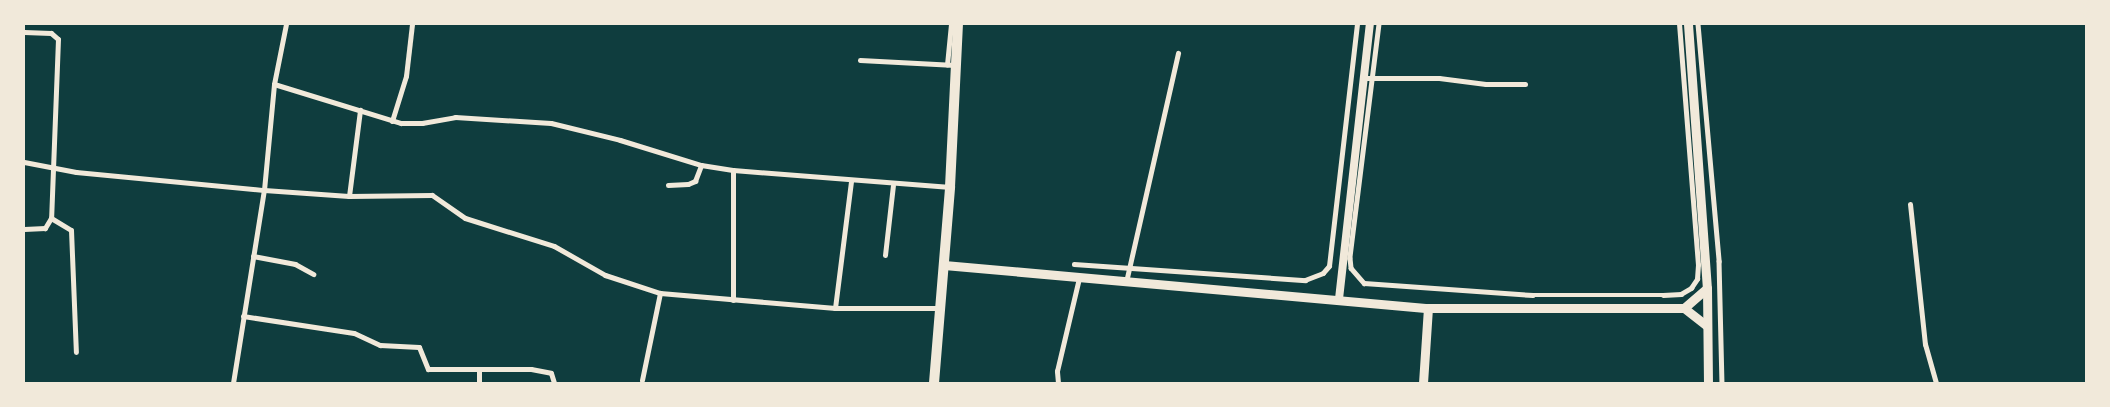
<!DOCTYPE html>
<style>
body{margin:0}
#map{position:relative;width:2110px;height:407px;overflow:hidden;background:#0f3d3e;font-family:Ubuntu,sans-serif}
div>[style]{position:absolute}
.pedestrian>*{height:4.5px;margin:-2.25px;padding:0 2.25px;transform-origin:2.25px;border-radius:2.25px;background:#f1e9da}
.minor>*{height:5px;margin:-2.5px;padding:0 2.5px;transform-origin:2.5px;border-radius:2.5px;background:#f1e9da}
.tertiary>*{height:8px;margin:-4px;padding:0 4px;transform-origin:4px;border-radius:4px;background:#f1e9da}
.secondary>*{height:9px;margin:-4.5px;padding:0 4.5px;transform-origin:4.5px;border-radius:4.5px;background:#f1e9da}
.primary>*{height:10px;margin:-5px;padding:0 5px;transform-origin:5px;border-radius:5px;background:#f1e9da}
span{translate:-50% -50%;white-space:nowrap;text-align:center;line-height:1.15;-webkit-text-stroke:4px #f1e9da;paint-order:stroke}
.frame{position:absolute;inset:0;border:25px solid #f1e9da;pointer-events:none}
</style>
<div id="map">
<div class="pedestrian">
<div style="left:1379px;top:24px;width:236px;rotate:97.1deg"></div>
<div style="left:1350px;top:258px;width:10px;rotate:84deg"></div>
<div style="left:1351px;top:268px;width:20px;rotate:49deg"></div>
<div style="left:1364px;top:283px;width:169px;rotate:4.1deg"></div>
<div style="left:1533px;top:295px;width:130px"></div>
<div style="left:1663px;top:295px;width:18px;rotate:-3deg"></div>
<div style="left:1681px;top:294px;width:12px;rotate:-31deg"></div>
<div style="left:1691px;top:288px;width:11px;rotate:-56deg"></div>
<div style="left:1697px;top:279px;width:14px;rotate:-86deg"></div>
<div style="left:1698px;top:265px;width:242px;rotate:-94.5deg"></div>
<div style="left:1698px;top:24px;width:238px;rotate:84.9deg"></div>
<div style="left:1719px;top:261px;width:122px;rotate:88.6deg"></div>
<div style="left:947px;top:65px;width:41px;rotate:-84.4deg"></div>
<div style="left:1074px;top:264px;width:232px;rotate:4deg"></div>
<div style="left:1305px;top:280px;width:19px;rotate:-21deg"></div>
<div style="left:1323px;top:273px;width:9px;rotate:-49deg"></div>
<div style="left:1329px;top:266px;width:244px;rotate:-83.4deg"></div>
</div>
<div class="minor">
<div style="left:24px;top:32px;width:27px;rotate:2deg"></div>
<div style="left:51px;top:33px;width:9px;rotate:41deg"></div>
<div style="left:58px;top:39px;width:179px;rotate:92.2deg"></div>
<div style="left:51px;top:218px;width:12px;rotate:121deg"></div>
<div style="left:45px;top:228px;width:21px;rotate:177deg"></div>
<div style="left:860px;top:60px;width:95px;rotate:3deg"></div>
<div style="left:1365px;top:78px;width:74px"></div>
<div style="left:1439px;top:78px;width:47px;rotate:7.3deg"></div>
<div style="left:1486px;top:84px;width:39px"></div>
<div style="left:274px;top:84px;width:133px;rotate:17.1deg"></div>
<div style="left:401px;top:123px;width:21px"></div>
<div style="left:422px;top:123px;width:34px;rotate:-10deg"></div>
<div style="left:455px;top:117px;width:96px;rotate:3.6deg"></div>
<div style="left:551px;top:123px;width:71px;rotate:13.8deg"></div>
<div style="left:620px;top:140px;width:85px;rotate:17.2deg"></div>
<div style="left:701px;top:165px;width:32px;rotate:9deg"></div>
<div style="left:733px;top:170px;width:218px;rotate:4.5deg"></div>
<div style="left:392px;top:121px;width:47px;rotate:-72.7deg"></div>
<div style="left:406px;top:76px;width:52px;rotate:-83.4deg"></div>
<div style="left:24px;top:162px;width:53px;rotate:10.9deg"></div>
<div style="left:76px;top:172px;width:189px;rotate:5.5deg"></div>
<div style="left:264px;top:190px;width:85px;rotate:4deg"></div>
<div style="left:349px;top:196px;width:83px;rotate:-0.7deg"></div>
<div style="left:432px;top:195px;width:40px;rotate:34.9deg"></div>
<div style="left:465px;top:218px;width:93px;rotate:17.5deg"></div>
<div style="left:554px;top:246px;width:59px;rotate:29.6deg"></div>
<div style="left:605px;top:275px;width:58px;rotate:18.1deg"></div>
<div style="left:660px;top:293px;width:176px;rotate:4.9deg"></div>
<div style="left:835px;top:308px;width:106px"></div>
<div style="left:733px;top:170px;width:130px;rotate:90deg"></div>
<div style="left:668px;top:185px;width:20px;rotate:-3deg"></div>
<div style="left:688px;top:184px;width:8px;rotate:-23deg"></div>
<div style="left:695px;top:181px;width:17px;rotate:-69deg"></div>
<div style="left:349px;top:196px;width:87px;rotate:-82.7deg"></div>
<div style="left:1910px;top:204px;width:141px;rotate:83.9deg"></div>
<div style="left:1925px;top:344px;width:41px;rotate:74.2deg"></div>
<div style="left:51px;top:218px;width:23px;rotate:31deg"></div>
<div style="left:71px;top:230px;width:122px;rotate:87.7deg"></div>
<div style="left:885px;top:255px;width:70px;rotate:-83.5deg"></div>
<div style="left:253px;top:256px;width:43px;rotate:10.8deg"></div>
<div style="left:295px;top:264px;width:21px;rotate:29deg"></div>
<div style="left:1126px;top:282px;width:235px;rotate:-77.2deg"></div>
<div style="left:835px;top:308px;width:128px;rotate:-82.8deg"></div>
<div style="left:243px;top:316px;width:112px;rotate:8.7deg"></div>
<div style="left:354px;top:333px;width:29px;rotate:25deg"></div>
<div style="left:380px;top:345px;width:39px;rotate:3deg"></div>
<div style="left:419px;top:347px;width:24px;rotate:68deg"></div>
<div style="left:428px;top:369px;width:103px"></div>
<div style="left:531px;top:369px;width:20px;rotate:11deg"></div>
<div style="left:551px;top:373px;width:10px;rotate:73deg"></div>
<div style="left:642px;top:380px;width:89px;rotate:-78.3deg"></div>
<div style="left:233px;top:383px;width:195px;rotate:-80.9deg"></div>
<div style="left:264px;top:190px;width:106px;rotate:-84.6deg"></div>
<div style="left:274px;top:84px;width:61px;rotate:-78.7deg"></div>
<div style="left:479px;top:383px;width:13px;rotate:-90deg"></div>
<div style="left:1058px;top:383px;width:12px;rotate:-95deg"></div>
<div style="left:1057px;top:371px;width:96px;rotate:-76.7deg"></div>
</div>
<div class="tertiary">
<div style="left:1339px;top:299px;width:277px;rotate:-83.6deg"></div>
</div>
<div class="secondary">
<div style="left:1688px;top:24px;width:265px;rotate:85.9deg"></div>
<div style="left:1707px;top:288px;width:95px;rotate:89.4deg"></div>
<div style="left:944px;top:265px;width:486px;rotate:5.1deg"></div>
<div style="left:1428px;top:308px;width:256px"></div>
<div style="left:1684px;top:308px;width:28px;rotate:38deg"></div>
<div style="left:1684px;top:308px;width:30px;rotate:-41deg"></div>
<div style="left:1423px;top:383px;width:75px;rotate:-86.2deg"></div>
</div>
<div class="primary">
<div style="left:934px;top:383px;width:197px;rotate:-85.3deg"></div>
<div style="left:950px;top:187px;width:163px;rotate:-87.2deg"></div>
</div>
<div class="frame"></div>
</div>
